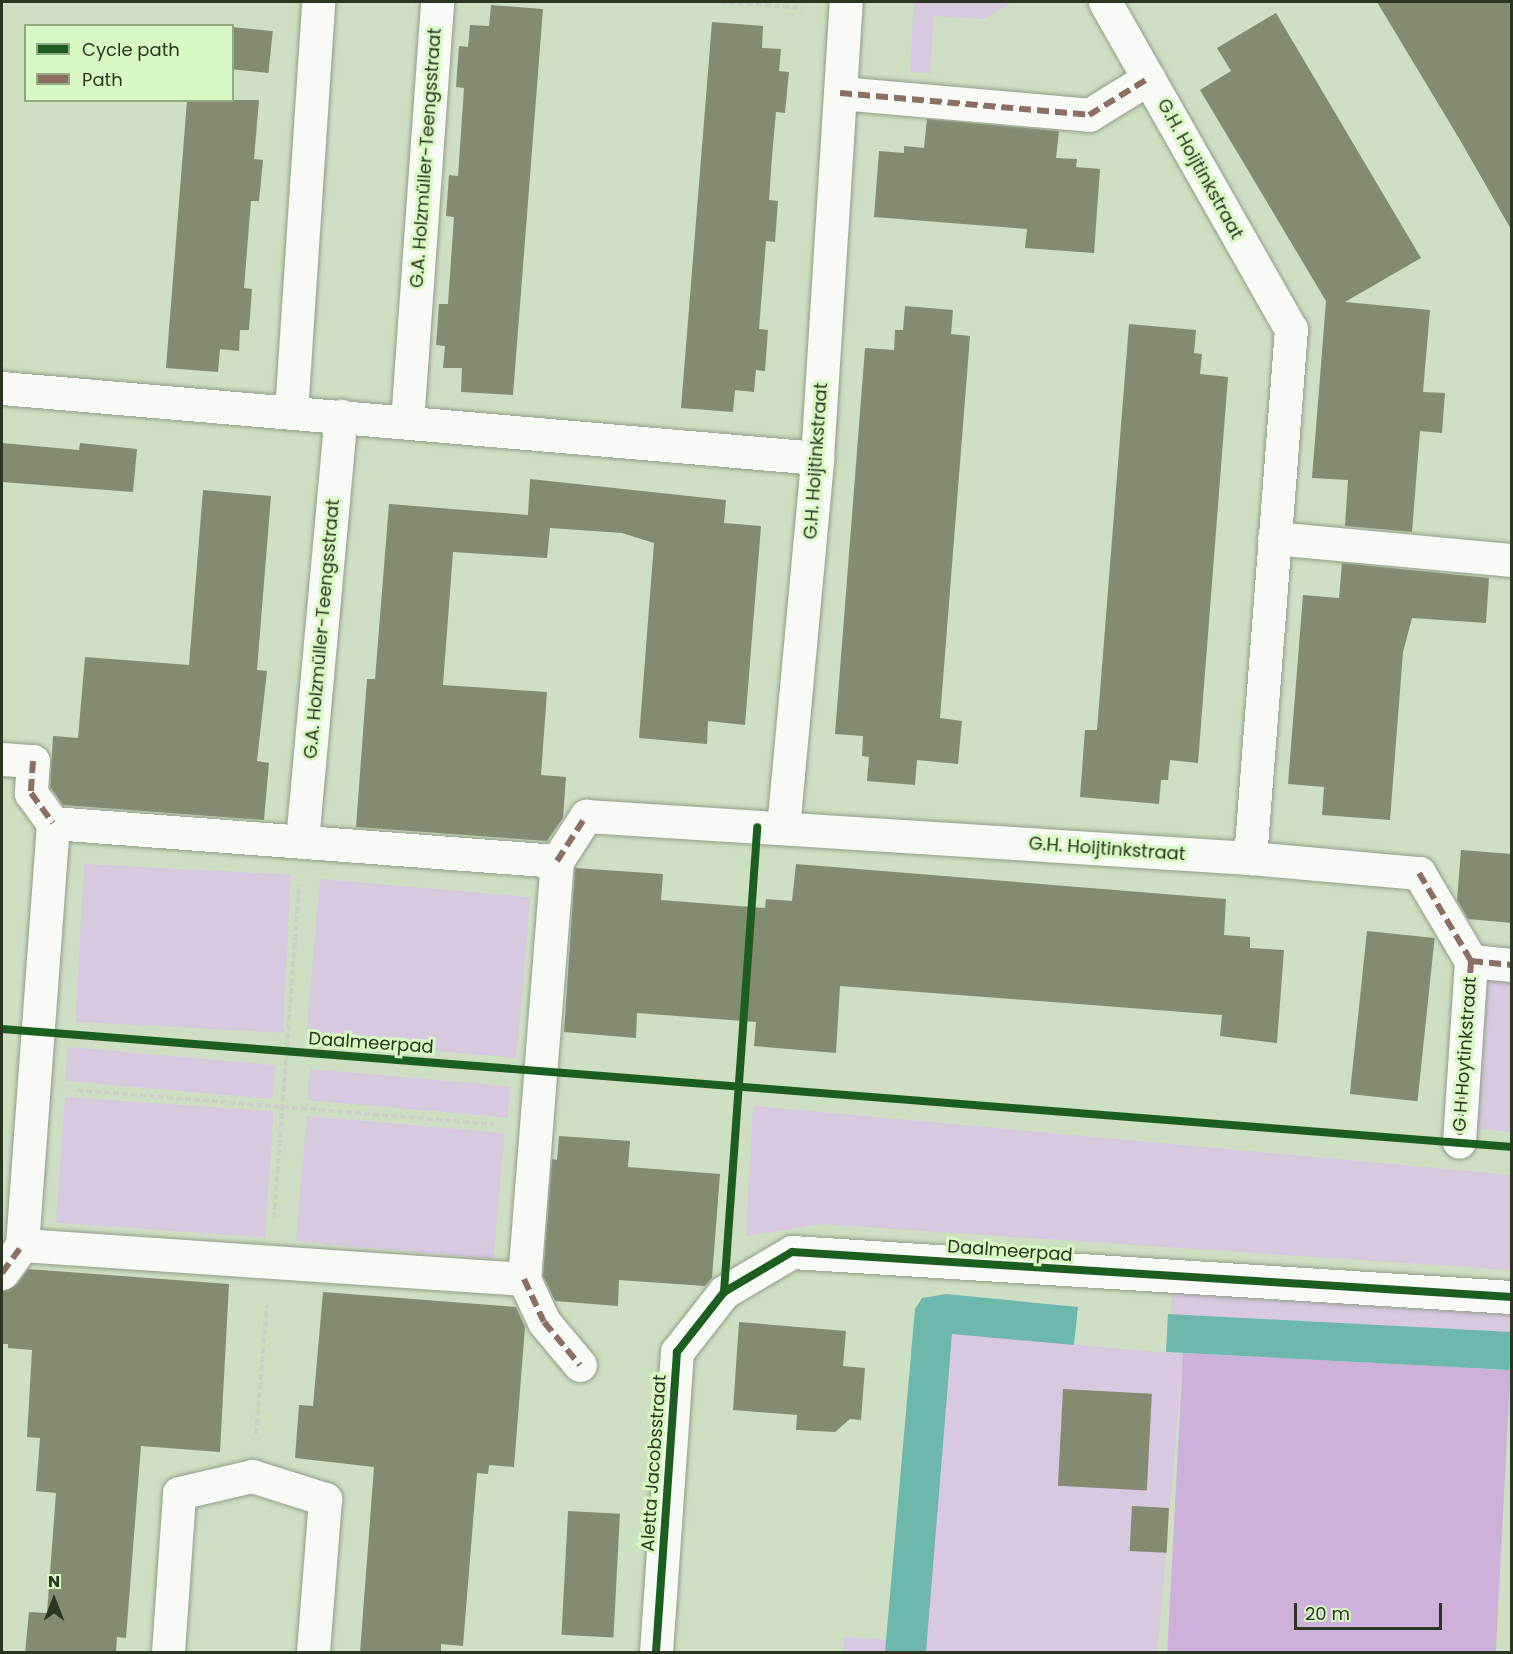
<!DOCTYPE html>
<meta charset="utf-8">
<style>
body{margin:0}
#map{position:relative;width:1513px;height:1654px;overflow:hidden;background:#cedfc3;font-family:Poppins,sans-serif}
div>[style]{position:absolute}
.green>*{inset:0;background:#d8c8e0;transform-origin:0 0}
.forest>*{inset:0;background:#cdb1da;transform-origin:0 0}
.water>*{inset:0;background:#6db7ad;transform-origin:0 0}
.building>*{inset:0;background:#838b71;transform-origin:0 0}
.path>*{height:4px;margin-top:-2px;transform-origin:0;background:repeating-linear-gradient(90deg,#cbd1c8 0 6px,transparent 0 9px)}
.roads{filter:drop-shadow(0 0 2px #909e88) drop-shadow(0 0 2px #909e88)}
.minor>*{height:33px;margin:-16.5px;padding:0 16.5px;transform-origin:16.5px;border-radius:16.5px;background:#f8faf6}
.quiet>*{height:6px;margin-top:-3px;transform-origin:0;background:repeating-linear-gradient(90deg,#8d6e63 0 12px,transparent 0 18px)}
.cycleway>*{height:8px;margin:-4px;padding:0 4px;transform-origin:4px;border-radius:4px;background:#1b5e20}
span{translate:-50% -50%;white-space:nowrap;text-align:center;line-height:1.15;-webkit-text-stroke:6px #d8f9c3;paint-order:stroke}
.street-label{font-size:18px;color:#2a3621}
.frame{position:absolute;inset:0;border:3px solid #2a3621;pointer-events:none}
.legend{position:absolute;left:24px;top:24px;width:210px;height:78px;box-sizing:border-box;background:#d8f9c3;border:2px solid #92ab82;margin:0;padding:8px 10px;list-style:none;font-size:18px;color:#2a3621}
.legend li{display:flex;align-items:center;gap:12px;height:30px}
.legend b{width:30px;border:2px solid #92ab82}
.north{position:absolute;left:24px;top:1570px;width:60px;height:60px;-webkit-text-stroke:4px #d8f9c3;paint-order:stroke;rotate:0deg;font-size:16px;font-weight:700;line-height:24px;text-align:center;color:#2a3621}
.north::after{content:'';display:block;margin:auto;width:21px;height:27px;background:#2a3621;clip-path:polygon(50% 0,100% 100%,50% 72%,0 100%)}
.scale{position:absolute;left:1294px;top:1603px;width:148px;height:27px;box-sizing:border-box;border:3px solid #2a3621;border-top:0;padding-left:8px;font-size:18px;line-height:21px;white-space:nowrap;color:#2a3621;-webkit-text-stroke:4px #d8f9c3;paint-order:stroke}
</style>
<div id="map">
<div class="green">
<div style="clip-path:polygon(914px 2px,1012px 2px,984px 19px,934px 16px,930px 73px,910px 72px)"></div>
<div style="left:84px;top:864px;width:207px;height:158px;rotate:3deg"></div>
<div style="left:320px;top:879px;width:211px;height:161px;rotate:5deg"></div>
<div style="clip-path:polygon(1481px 979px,1511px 982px,1511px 1132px,1473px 1128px)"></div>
<div style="left:68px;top:1047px;width:208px;height:34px;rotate:5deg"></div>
<div style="left:310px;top:1069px;width:201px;height:31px;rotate:5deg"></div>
<div style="left:65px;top:1097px;width:209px;height:126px;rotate:4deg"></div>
<div style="clip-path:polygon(753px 1106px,1511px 1175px,1511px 1270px,821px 1224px,746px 1236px)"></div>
<div style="left:307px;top:1116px;width:198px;height:126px;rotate:5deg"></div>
<div style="left:1172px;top:1292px;width:339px;height:22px;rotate:3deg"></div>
<div style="left:952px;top:1334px;width:232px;height:319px;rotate:5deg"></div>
<div style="clip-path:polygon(844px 1637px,886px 1640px,885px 1652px,843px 1652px)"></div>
</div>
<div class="forest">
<div style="left:1183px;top:1353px;width:328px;height:300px;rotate:3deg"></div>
</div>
<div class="water">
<div style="clip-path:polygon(946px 1294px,1078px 1307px,1074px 1345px,952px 1334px,926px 1652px,885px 1652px,915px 1309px,922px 1298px)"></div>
<div style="left:1168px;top:1314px;width:344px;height:38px;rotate:3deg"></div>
</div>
<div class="building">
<div style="clip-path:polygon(1377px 2px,1512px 2px,1512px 231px,1460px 140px)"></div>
<div style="clip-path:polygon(491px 5px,543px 9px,513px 395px,461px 392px,462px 368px,443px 368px,445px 346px,436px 345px,439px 304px,448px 304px,454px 217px,446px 216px,449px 175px,458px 176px,464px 88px,456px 87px,459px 46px,468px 47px,470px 25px,489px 26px)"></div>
<div style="clip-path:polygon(1276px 13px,1421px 258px,1345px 302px,1430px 310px,1423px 392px,1445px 393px,1442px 433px,1420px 431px,1412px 532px,1345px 526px,1348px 480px,1312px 478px,1326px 301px,1200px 90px,1231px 71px,1217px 48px)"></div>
<div style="clip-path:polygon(712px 22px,763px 26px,762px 48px,781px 49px,779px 71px,789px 72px,785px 113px,776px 112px,772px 157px,769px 200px,778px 201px,775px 242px,766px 241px,763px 279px,759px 329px,768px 330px,765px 371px,756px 370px,754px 392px,735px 390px,733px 412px,681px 408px)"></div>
<div style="left:232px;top:27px;width:41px;height:42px;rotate:6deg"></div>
<div style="clip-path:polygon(187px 100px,259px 100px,254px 159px,263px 160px,259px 201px,251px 201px,244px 288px,252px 289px,249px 330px,240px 330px,239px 351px,220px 349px,218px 372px,166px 368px)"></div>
<div style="clip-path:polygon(927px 119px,1059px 131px,1056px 158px,1077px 159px,1076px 167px,1100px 169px,1094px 253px,1025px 248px,1027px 229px,874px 217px,879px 151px,904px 153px,904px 146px,924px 148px)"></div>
<div style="clip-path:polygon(905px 306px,953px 310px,951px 334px,970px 336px,940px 718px,962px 721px,958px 764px,917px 760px,915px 785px,867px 781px,869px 757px,862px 756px,863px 736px,835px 734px,865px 348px,894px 350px,895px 330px,903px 330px)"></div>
<div style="clip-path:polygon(1129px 324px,1196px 330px,1194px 353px,1202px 354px,1200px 374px,1228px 377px,1198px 763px,1170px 760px,1168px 780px,1161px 780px,1159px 804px,1080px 797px,1085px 730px,1097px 730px)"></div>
<div style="clip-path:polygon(2px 443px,79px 450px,80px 443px,137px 449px,133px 492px,2px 482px)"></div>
<div style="clip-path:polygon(530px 479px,726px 500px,724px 523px,761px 526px,745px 725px,708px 721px,707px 744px,639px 738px,654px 543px,622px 533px,550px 528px,547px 558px,453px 552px,443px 685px,547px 692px,541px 775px,566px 777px,563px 818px,547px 841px,356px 827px,367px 679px,375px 679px,389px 504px,528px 515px)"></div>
<div style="clip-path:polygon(203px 490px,271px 496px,257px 670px,267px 671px,257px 761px,269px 763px,264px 820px,63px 805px,50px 787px,53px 736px,78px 738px,85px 657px,189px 665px)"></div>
<div style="clip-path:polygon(1342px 563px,1489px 578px,1486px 623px,1412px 618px,1403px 652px,1390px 820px,1322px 815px,1324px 787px,1288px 784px,1303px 595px,1339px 598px)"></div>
<div style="clip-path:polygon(1461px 850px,1512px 854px,1512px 923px,1468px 919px,1457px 900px)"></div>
<div style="clip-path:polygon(796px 864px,1226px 899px,1224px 935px,1250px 937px,1250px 948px,1284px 950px,1277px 1043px,1220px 1036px,1222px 1015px,840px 986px,836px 1053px,754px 1046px,756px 1022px,637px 1013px,636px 1038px,564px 1032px,575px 868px,663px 874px,661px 900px,765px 908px,766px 899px,792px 901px)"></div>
<div style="left:1367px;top:931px;width:68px;height:164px;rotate:6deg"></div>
<div style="clip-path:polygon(559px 1136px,630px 1141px,628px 1167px,720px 1174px,712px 1278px,705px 1286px,619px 1280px,618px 1306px,555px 1301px,543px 1276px,552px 1159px,557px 1160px)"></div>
<div style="clip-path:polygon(28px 1269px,229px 1284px,220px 1452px,141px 1446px,126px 1638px,117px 1637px,116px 1653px,25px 1653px,29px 1612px,47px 1613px,56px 1493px,36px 1491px,40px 1438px,27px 1437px,32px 1350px,8px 1348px,8px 1344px,2px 1344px,2px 1292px,17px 1284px)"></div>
<div style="clip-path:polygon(323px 1292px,516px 1307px,525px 1327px,514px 1467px,489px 1465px,488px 1474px,477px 1473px,463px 1646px,441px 1644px,441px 1653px,360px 1653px,374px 1467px,295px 1458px,299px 1405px,313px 1406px)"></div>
<div style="clip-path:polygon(739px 1322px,846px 1331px,843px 1366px,865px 1368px,861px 1420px,850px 1419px,835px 1432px,796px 1430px,797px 1415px,733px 1410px)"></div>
<div style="left:1063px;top:1389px;width:89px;height:97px;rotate:3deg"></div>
<div style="left:1132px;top:1506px;width:37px;height:45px;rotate:3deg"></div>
<div style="left:568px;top:1511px;width:52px;height:124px;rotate:3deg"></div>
</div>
<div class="path">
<div style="left:720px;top:2px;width:83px;rotate:4.1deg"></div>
<div style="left:77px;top:1090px;width:418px;rotate:4.7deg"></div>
<div style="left:274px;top:1218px;width:334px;rotate:-85.7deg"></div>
<div style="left:256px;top:1434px;width:130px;rotate:-85.2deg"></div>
</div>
<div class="roads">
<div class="minor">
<div style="left:1105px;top:2px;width:376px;rotate:60.4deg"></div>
<div style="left:1291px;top:329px;width:531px;rotate:94.43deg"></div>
<div style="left:840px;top:93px;width:250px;rotate:5deg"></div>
<div style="left:1089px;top:115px;width:70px;rotate:-31.7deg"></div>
<div style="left:2px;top:388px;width:818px;rotate:4.91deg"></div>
<div style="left:291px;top:412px;width:411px;rotate:-86.2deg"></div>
<div style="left:407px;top:422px;width:421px;rotate:-85.9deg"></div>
<div style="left:1274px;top:538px;width:239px;rotate:5.3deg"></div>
<div style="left:2px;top:759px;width:31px;rotate:4deg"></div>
<div style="left:33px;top:761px;width:32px;rotate:94deg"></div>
<div style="left:31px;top:793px;width:37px;rotate:54deg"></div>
<div style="left:783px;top:828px;width:372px;rotate:-84.7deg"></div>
<div style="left:817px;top:458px;width:457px;rotate:-86.4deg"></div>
<div style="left:302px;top:841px;width:427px;rotate:-84.8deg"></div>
<div style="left:557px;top:861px;width:505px;rotate:-175.69deg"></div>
<div style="left:53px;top:823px;width:423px;rotate:94.2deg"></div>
<div style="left:22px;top:1245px;width:503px;rotate:3.87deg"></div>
<div style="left:524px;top:1279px;width:419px;rotate:-85.5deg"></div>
<div style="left:557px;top:861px;width:54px;rotate:-57.2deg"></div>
<div style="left:586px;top:816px;width:665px;rotate:3.62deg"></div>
<div style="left:1250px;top:858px;width:170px;rotate:5.1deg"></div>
<div style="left:1419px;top:873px;width:102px;rotate:59.4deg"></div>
<div style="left:1471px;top:961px;width:181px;rotate:93.8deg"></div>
<div style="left:1471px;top:961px;width:41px;rotate:5.6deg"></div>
<div style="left:2px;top:1273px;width:34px;rotate:-54deg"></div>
<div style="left:524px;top:1279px;width:47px;rotate:65.1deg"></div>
<div style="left:544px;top:1322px;width:56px;rotate:50.1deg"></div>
<div style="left:168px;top:1652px;width:159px;rotate:-86deg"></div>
<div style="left:179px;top:1493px;width:75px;rotate:-13.1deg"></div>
<div style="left:252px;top:1476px;width:77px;rotate:17.5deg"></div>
<div style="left:325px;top:1499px;width:153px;rotate:94.5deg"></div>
<div style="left:656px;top:1652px;width:301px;rotate:-86deg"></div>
<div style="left:677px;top:1352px;width:76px;rotate:-51.9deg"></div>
<div style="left:724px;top:1292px;width:79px;rotate:-30.5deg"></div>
<div style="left:792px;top:1252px;width:721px;rotate:3.58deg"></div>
</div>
</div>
<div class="quiet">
<div style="left:840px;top:93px;width:250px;rotate:5deg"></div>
<div style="left:1089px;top:115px;width:70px;rotate:-31.7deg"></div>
<div style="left:33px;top:761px;width:32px;rotate:94deg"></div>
<div style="left:31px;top:793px;width:37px;rotate:54deg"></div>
<div style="left:557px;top:861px;width:54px;rotate:-57.2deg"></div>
<div style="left:1419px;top:873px;width:102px;rotate:59.4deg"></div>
<div style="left:1471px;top:961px;width:181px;rotate:93.8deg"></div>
<div style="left:1471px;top:961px;width:41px;rotate:5.6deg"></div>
<div style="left:2px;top:1273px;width:34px;rotate:-54deg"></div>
<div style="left:524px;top:1279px;width:47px;rotate:65.1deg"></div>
<div style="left:544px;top:1322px;width:56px;rotate:50.1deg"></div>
</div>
<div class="cycleway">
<div style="left:2px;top:1029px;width:1515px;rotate:4.47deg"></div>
<div style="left:724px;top:1292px;width:466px;rotate:-85.9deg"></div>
<div style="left:656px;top:1652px;width:301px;rotate:-86deg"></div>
<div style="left:677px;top:1352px;width:76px;rotate:-51.9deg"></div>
<div style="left:724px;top:1292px;width:79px;rotate:-30.5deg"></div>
<div style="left:792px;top:1252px;width:721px;rotate:3.58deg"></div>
</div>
<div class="street-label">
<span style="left:426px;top:158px;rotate:-86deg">G.A. Holzmüller-Teengsstraat</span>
<span style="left:1200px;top:169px;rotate:61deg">G.H. Hoijtinkstraat</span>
<span style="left:816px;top:461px;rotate:-86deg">G.H. Hoijtinkstraat</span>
<span style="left:322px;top:629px;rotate:-85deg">G.A. Holzmüller-Teengsstraat</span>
<span style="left:1107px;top:849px;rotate:4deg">G.H. Hoijtinkstraat</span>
<span style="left:371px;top:1043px;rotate:4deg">Daalmeerpad</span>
<span style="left:1465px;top:1054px;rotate:-86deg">G H Hoytinkstraat</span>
<span style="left:1010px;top:1251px;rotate:4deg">Daalmeerpad</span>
<span style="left:654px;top:1463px;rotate:-86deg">Aletta Jacobsstraat</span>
</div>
<div class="frame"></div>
<ul class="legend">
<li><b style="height:8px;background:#1b5e20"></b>Cycle path</li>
<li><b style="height:8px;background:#8d6e63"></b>Path</li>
</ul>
<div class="north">N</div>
<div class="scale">20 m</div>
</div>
